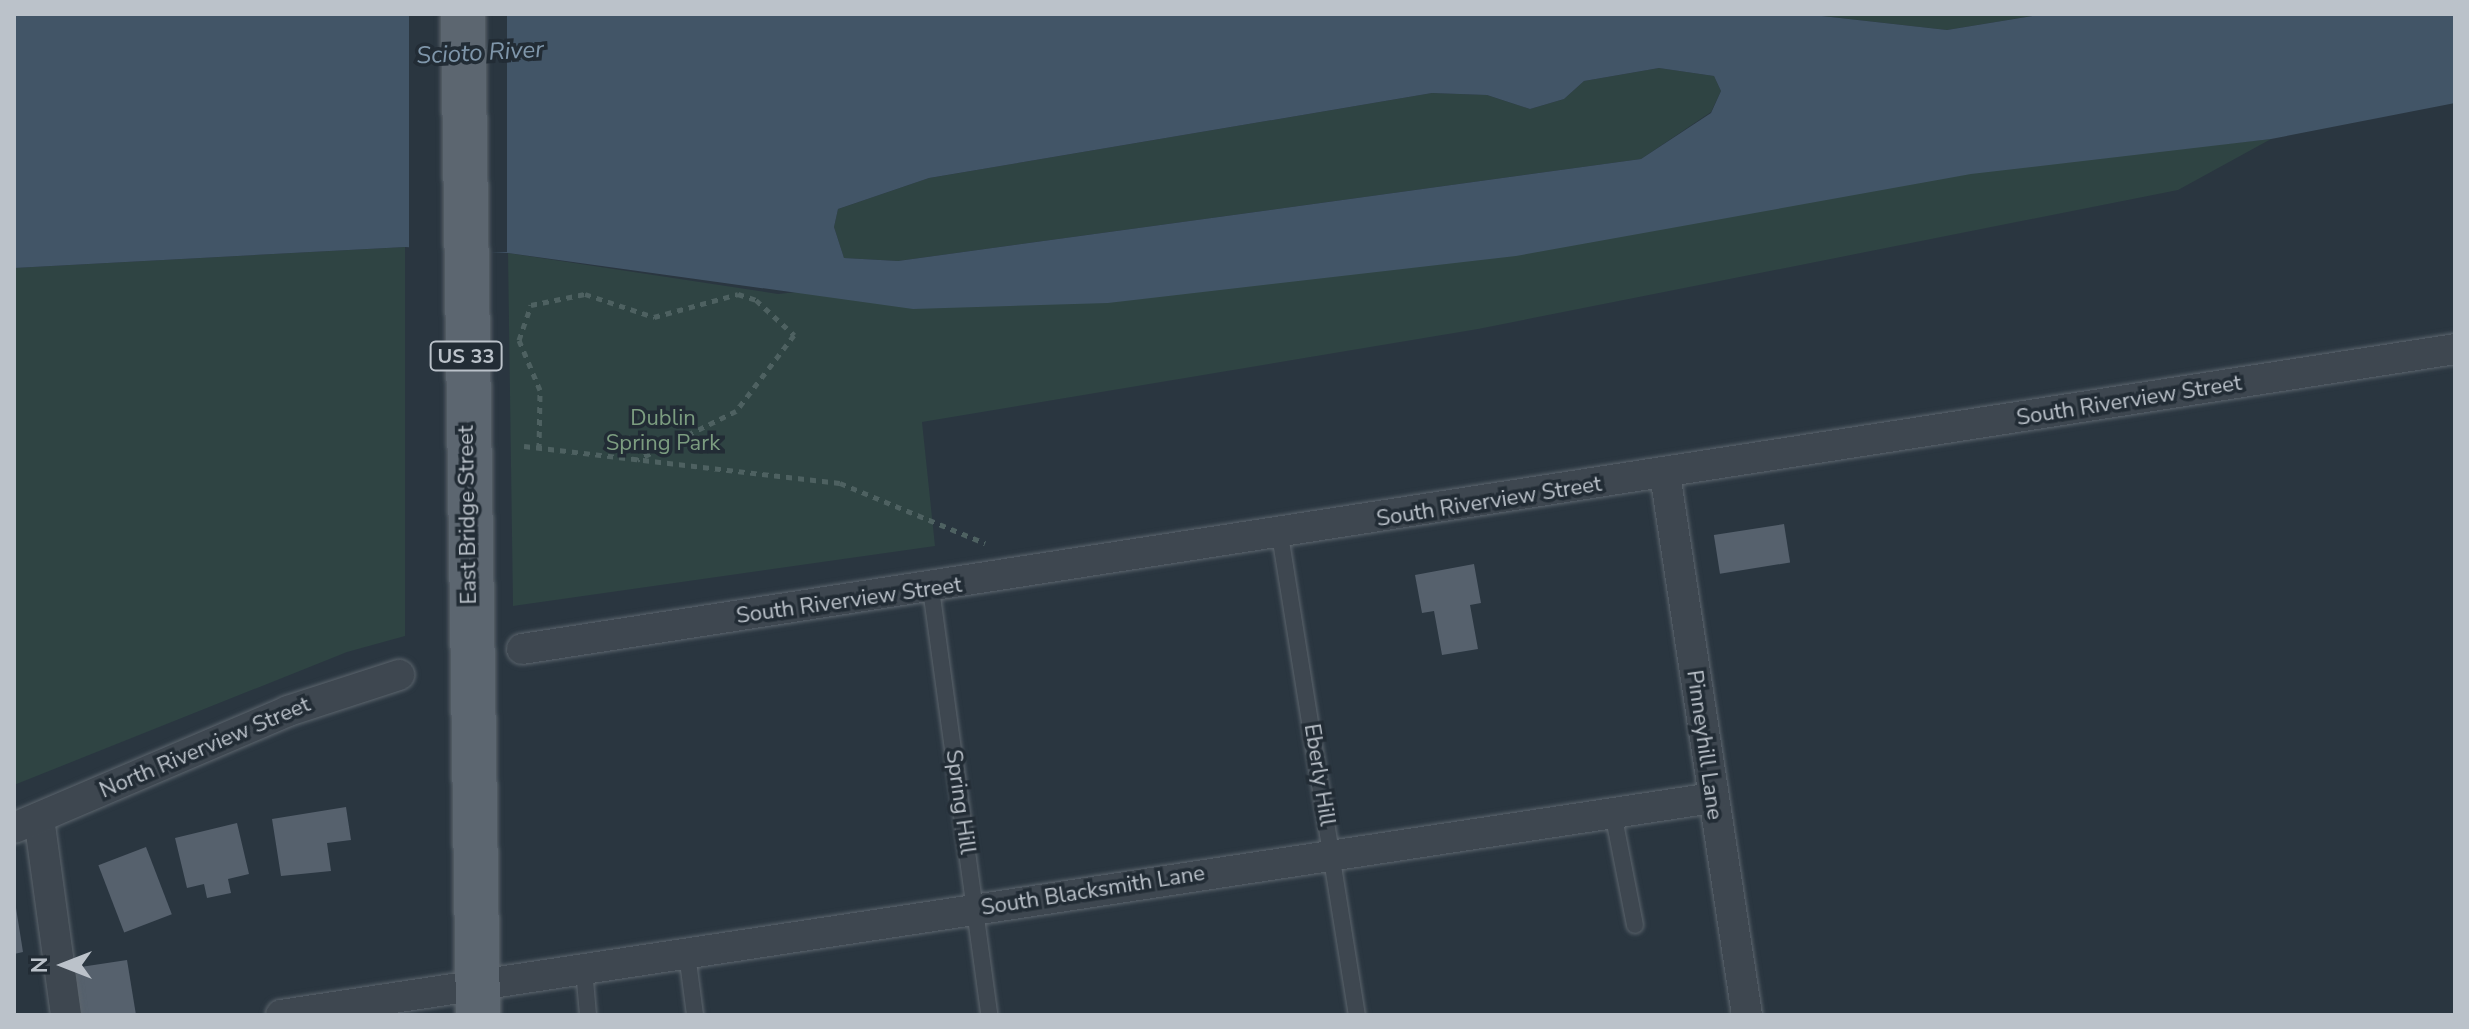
<!DOCTYPE html>
<style>
body{margin:0}
#map{position:relative;width:2469px;height:1029px;overflow:hidden;background:#2a3640;font-family:"Nunito Sans",sans-serif}
div>[style]{position:absolute}
.green>*{inset:0;background:#2f4443}
.water>*{inset:0;background:#425567}
.pier>*{inset:0;background:#2a3640;transform-origin:0 0}
.building>*{inset:0;background:#56616d;transform-origin:0 0}
.path>*{height:5px;margin-top:-2.5px;transform-origin:0;background:repeating-linear-gradient(90deg,#4e6161 0 6px,transparent 0 12px)}
.roads{filter:drop-shadow(0 0 2px #5c656d) drop-shadow(0 0 2px #5c656d)}
.lane>*{height:16px;margin:-8px;padding:0 8px;transform-origin:8px;border-radius:8px;background:#3e4750}
.street>*{height:30px;margin:-15px;padding:0 15px;transform-origin:15px;border-radius:15px;background:#3e4750}
.primary>*{height:44px;margin:-22px;padding:0 22px;transform-origin:22px;border-radius:22px;background:#5c6670}
span{translate:-50% -50%;white-space:nowrap;text-align:center;line-height:1.15;-webkit-text-stroke:7px #222c35;paint-order:stroke}
.shield-label span{padding:2px 6px;background:#222c35;border:2px solid;border-radius:6px;-webkit-text-stroke-width:0}
.shield-label{font-size:20px;color:#bbc2ca;font-weight:700}
.street-label{font-size:22px;color:#bbc2ca}
.park-label{font-size:22px;color:#7c9d80}
.water-label{font-size:24px;color:#7f96aa;font-style:italic}
.frame{position:absolute;inset:0;border:16px solid #bbc2ca;pointer-events:none}
.north{position:absolute;left:24px;top:925px;width:80px;height:80px;-webkit-text-stroke:6px #222c35;paint-order:stroke;rotate:270deg;font-size:22px;font-weight:700;line-height:32px;text-align:center;color:#bbc2ca}
.north::after{content:'';display:block;margin:auto;width:28px;height:36px;background:#bbc2ca;clip-path:polygon(50% 0,100% 100%,50% 72%,0 100%)}
</style>
<div id="map">
<div class="green">
<div style="clip-path:polygon(1804px 14px,2045px 14px,1947px 30px)"></div>
<div style="clip-path:polygon(1659px 68px,1714px 76px,1721px 91px,1711px 112px,1641px 159px,898px 261px,844px 258px,834px 227px,838px 209px,929px 178px,1432px 93px,1487px 95px,1530px 109px,1564px 99px,1584px 81px)"></div>
<div style="clip-path:polygon(2271px 139px,2178px 190px,1478px 329px,922px 422px,935px 546px,513px 606px,508px 253px,778px 294px)"></div>
<div style="clip-path:polygon(405px 247px,405px 636px,347px 652px,14px 785px,14px 268px)"></div>
</div>
<div class="water">
<div style="clip-path:polygon(evenodd,14px 14px,1804px 14px,1947px 30px,2045px 14px,2455px 14px,2455px 103px,2271px 139px,1971px 174px,1516px 256px,1108px 303px,913px 309px,508px 253px,405px 247px,14px 268px,14px 14px,1659px 68px,1714px 76px,1721px 91px,1711px 113px,1641px 159px,898px 261px,844px 258px,834px 227px,838px 209px,929px 178px,1432px 93px,1487px 95px,1530px 109px,1564px 99px,1584px 81px,1659px 68px)"></div>
</div>
<div class="pier">
<div style="left:409px;top:14px;width:98px;height:238px"></div>
</div>
<div class="building">
<div style="left:1784px;top:524px;width:39px;height:71px;rotate:81deg"></div>
<div style="clip-path:polygon(1474px 564px,1481px 603px,1470px 605px,1478px 649px,1442px 655px,1434px 611px,1422px 613px,1415px 575px)"></div>
<div style="clip-path:polygon(346px 807px,351px 840px,327px 843px,331px 871px,281px 876px,272px 819px)"></div>
<div style="clip-path:polygon(237px 823px,249px 874px,228px 879px,231px 893px,207px 898px,204px 884px,187px 888px,175px 838px)"></div>
<div style="left:146px;top:847px;width:72px;height:51px;rotate:69deg"></div>
<div style="clip-path:polygon(16px 908px,23px 952px,14px 954px,14px 909px)"></div>
<div style="clip-path:polygon(127px 960px,136px 1015px,81px 1015px,74px 968px)"></div>
</div>
<div class="path">
<div style="left:524px;top:446px;width:318px;rotate:6.7deg"></div>
<div style="left:840px;top:483px;width:157px;rotate:22.5deg"></div>
<div style="left:539px;top:449px;width:59px;rotate:-89deg"></div>
<div style="left:540px;top:390px;width:54px;rotate:-112.8deg"></div>
<div style="left:519px;top:340px;width:37px;rotate:-71deg"></div>
<div style="left:531px;top:305px;width:55px;rotate:-11.5deg"></div>
<div style="left:585px;top:294px;width:73px;rotate:18.4deg"></div>
<div style="left:654px;top:317px;width:87px;rotate:-15.3deg"></div>
<div style="left:738px;top:294px;width:19px;rotate:18deg"></div>
<div style="left:756px;top:300px;width:52px;rotate:42.6deg"></div>
<div style="left:794px;top:335px;width:96px;rotate:127.3deg"></div>
<div style="left:736px;top:411px;width:110px;rotate:153.7deg"></div>
</div>
<div class="roads">
<div class="lane">
<div style="left:1280px;top:535px;width:486px;rotate:80.9deg"></div>
<div style="left:931px;top:589px;width:430px;rotate:82.2deg"></div>
<div style="left:1613px;top:813px;width:114px;rotate:78.9deg"></div>
<div style="left:687px;top:954px;width:62px;rotate:82.5deg"></div>
<div style="left:584px;top:969px;width:46px;rotate:85deg"></div>
</div>
<div class="street">
<div style="left:1665px;top:474px;width:547px;rotate:81.38deg"></div>
<div style="left:522px;top:649px;width:1956px;rotate:-8.82deg"></div>
<div style="left:39px;top:818px;width:199px;rotate:82.2deg"></div>
<div style="left:14px;top:828px;width:298px;rotate:-23.1deg"></div>
<div style="left:288px;top:711px;width:117px;rotate:-18deg"></div>
<div style="left:281px;top:1015px;width:1447px;rotate:-8.62deg"></div>
</div>
<div class="primary">
<div style="left:463px;top:14px;width:1001px;rotate:89.14deg"></div>
</div>
</div>
<div class="shield-label">
<span style="left:466px;top:356px">US 33</span>
</div>
<div class="street-label">
<span style="left:2129px;top:401px;rotate:-9deg">South Riverview Street</span>
<span style="left:1489px;top:502px;rotate:-9deg">South Riverview Street</span>
<span style="left:468px;top:515px;rotate:-91deg">East Bridge Street</span>
<span style="left:849px;top:601px;rotate:-8deg">South Riverview Street</span>
<span style="left:1704px;top:745px;rotate:82deg">Pinneyhill Lane</span>
<span style="left:205px;top:748px;rotate:-23deg">North Riverview Street</span>
<span style="left:1319px;top:775px;rotate:81deg">Eberly Hill</span>
<span style="left:960px;top:802px;rotate:82deg">Spring Hill</span>
<span style="left:1093px;top:891px;rotate:-9deg">South Blacksmith Lane</span>
</div>
<div class="park-label">
<span style="left:663px;top:431px">Dublin<br>Spring Park</span>
</div>
<div class="water-label">
<span style="left:480px;top:53px;rotate:-3deg">Scioto River</span>
</div>
<div class="frame"></div>
<div class="north">N</div>
</div>
